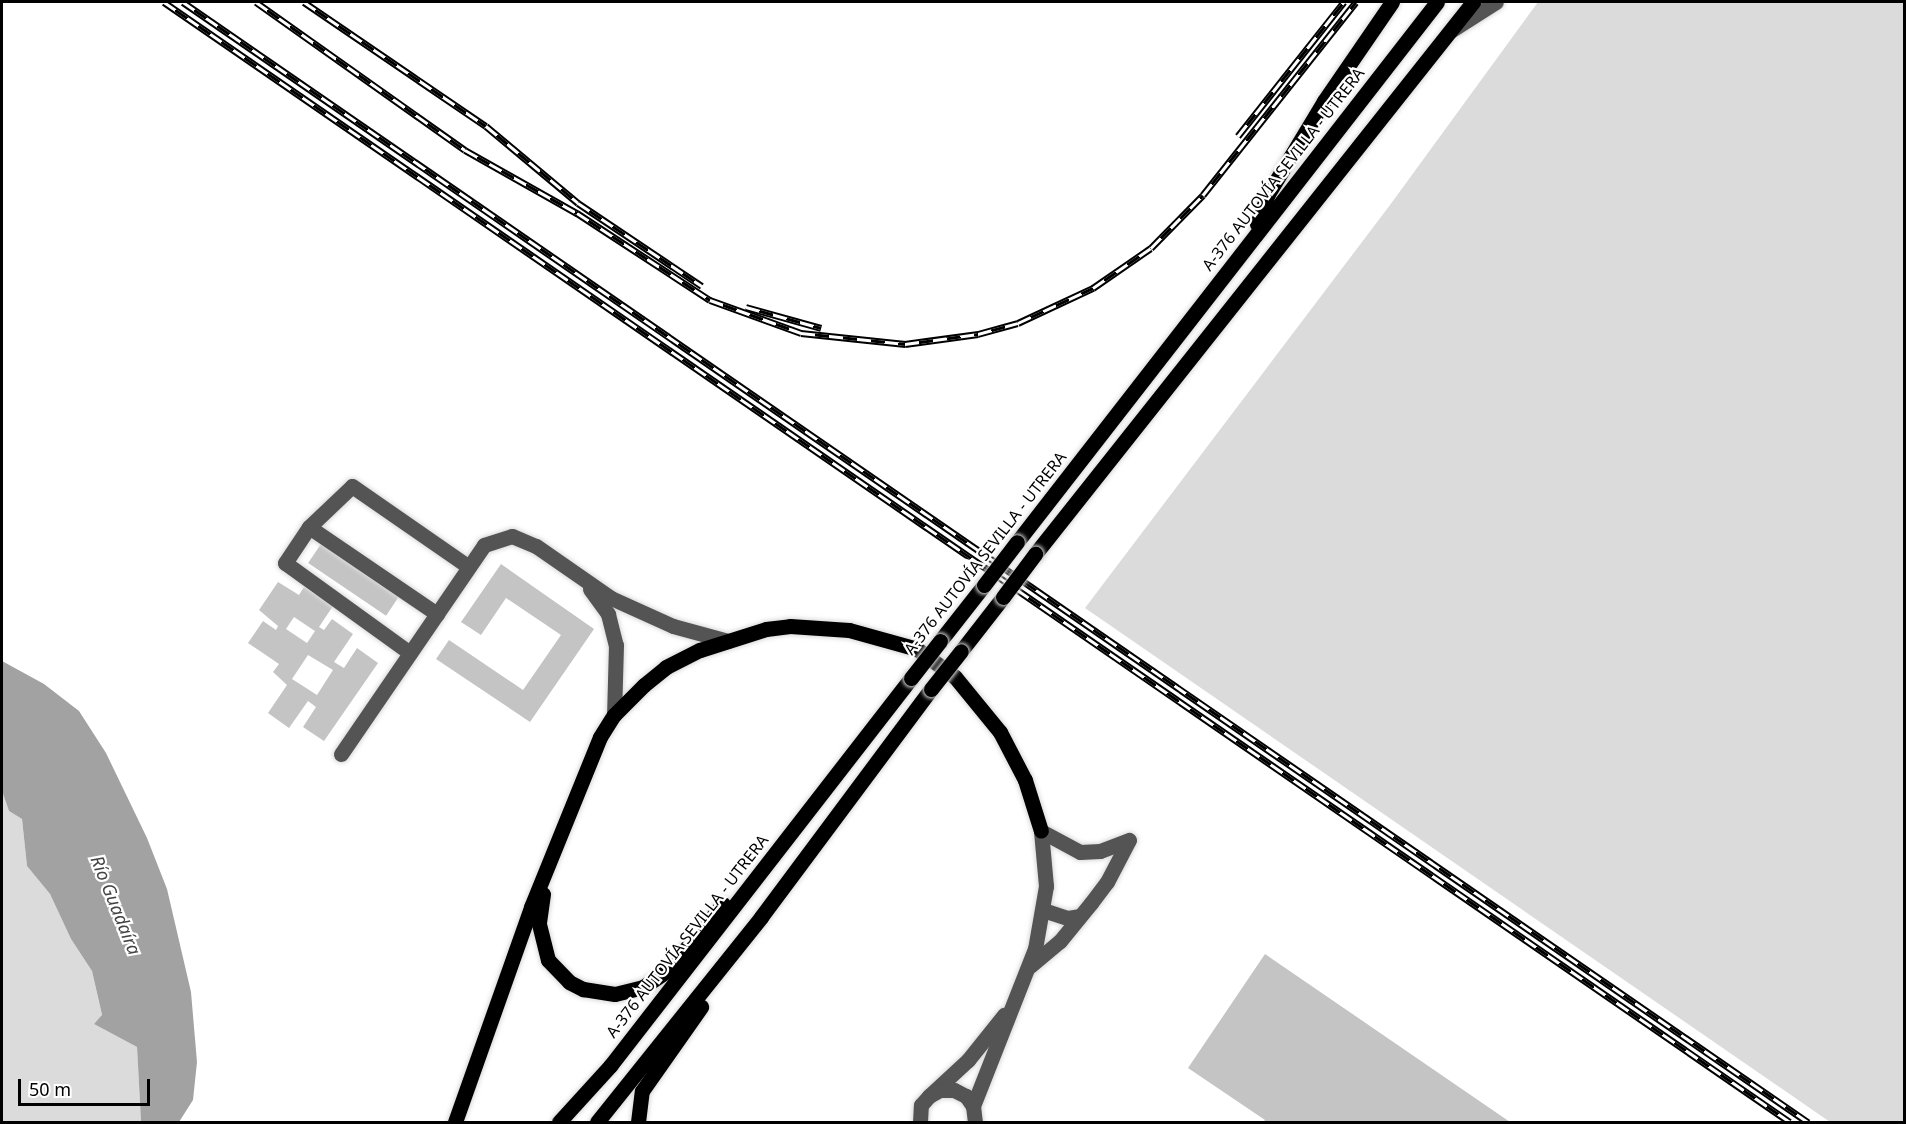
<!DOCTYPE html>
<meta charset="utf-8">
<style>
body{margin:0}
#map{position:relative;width:1906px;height:1124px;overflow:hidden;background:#fff;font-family:"Noto Sans",sans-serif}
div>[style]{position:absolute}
.green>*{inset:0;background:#dbdbdb}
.water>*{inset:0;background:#a2a2a2}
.building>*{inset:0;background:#c4c4c4;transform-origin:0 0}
.roads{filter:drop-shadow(0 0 2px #dbdbdb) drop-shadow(0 0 2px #dbdbdb)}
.minor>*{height:15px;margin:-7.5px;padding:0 7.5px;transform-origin:7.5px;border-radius:7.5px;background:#545454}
.major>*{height:15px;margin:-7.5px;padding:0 7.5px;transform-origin:7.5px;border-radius:7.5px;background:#000}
.rail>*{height:7px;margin-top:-3.5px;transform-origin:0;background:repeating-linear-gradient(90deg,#fff 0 14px,#000 0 28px);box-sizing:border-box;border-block:2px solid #000}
.bridges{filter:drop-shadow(0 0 2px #dbdbdb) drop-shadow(0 0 2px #dbdbdb)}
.major-bridge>*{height:15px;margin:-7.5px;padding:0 7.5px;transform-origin:7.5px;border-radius:7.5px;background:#000}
span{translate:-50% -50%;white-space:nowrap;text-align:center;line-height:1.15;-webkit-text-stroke:4.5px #fff;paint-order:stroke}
.street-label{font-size:16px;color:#000}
.water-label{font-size:18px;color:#434343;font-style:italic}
.frame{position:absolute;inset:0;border:3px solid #000;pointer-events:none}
.scale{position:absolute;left:18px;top:1079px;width:132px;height:27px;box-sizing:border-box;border:3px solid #000;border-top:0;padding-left:8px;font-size:18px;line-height:21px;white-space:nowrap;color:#000;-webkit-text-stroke:4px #fff;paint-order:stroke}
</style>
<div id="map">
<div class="green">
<div style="clip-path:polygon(1538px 2px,1904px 2px,1904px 1122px,1830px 1122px,1085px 608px,1390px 205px)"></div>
<div style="clip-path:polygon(2px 791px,9px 811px,22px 819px,27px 866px,50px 894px,71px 939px,92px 971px,102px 1016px,94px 1024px,137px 1047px,141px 1122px,2px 1122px)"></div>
</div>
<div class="water">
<div style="clip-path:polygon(2px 661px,44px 684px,79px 711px,106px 753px,147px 838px,167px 889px,191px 992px,197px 1062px,193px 1100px,179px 1122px,141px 1122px,137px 1047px,94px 1024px,102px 1015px,92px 971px,71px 939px,50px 894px,27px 866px,22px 819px,9px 811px,2px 791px)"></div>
</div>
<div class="building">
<div style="left:321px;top:544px;width:94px;height:23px;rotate:34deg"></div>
<div style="clip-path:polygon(501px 564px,594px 629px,530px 722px,436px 659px,449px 640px,523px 690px,561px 635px,506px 598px,481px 635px,461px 622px)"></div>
<div style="clip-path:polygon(evenodd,278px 582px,299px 595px,304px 587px,333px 606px,319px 627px,324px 630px,332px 619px,353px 634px,334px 662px,344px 668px,357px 648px,378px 663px,324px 741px,303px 727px,316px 707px,308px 701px,289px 728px,268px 713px,287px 685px,273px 672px,279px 664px,248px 643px,263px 621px,276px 630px,278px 626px,259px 610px,278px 582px,294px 617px,315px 631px,307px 643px,286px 629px,294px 617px,278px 582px,308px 655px,333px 670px,317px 695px,292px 679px,308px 655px)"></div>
<div style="clip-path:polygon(1265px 954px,1510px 1122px,1263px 1122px,1265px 1120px,1188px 1068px)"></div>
</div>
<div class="roads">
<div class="minor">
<div style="left:1452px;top:30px;width:52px;rotate:-32.5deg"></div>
<div style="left:309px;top:527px;width:59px;rotate:-43.6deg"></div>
<div style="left:352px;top:486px;width:142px;rotate:34.7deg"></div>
<div style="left:590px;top:589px;width:31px;rotate:54deg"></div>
<div style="left:608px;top:614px;width:32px;rotate:76deg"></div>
<div style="left:616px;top:645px;width:70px;rotate:91.6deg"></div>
<div style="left:410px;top:653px;width:154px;rotate:-144.2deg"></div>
<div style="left:285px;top:563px;width:43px;rotate:-56.3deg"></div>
<div style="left:309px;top:527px;width:155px;rotate:34.2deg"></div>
<div style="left:341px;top:754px;width:253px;rotate:-55.6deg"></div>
<div style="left:484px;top:545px;width:29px;rotate:-18deg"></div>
<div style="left:512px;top:536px;width:26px;rotate:23deg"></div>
<div style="left:536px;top:546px;width:91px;rotate:34.7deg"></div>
<div style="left:611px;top:598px;width:68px;rotate:24.3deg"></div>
<div style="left:673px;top:626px;width:57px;rotate:15.3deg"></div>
<div style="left:1041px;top:831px;width:44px;rotate:28.3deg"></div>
<div style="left:1080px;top:852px;width:20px;rotate:-3deg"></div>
<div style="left:1100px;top:851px;width:31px;rotate:-21deg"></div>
<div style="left:1043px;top:910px;width:26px;rotate:18deg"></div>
<div style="left:1068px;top:918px;width:11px;rotate:-10deg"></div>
<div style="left:1030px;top:966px;width:39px;rotate:-40deg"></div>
<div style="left:1060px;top:941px;width:49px;rotate:-50.8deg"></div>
<div style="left:1091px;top:903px;width:26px;rotate:-53deg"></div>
<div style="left:1107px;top:882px;width:47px;rotate:-62.4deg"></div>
<div style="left:929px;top:1096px;width:53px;rotate:-42.7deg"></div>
<div style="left:968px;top:1060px;width:58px;rotate:-51.3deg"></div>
<div style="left:973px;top:1106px;width:169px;rotate:-68.5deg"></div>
<div style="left:1035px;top:949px;width:64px;rotate:-80.1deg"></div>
<div style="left:1046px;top:886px;width:55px;rotate:-95.2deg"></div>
<div style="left:920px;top:1122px;width:17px;rotate:-87deg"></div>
<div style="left:921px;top:1105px;width:12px;rotate:-48deg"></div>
<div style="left:929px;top:1096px;width:13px;rotate:-29deg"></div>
<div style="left:940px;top:1090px;width:14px"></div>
<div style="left:954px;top:1090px;width:13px;rotate:27deg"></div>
<div style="left:966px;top:1096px;width:12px;rotate:55deg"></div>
<div style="left:973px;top:1106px;width:16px;rotate:83deg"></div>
</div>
<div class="major">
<div style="left:1257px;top:224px;width:32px;rotate:-70deg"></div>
<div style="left:1268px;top:194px;width:109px;rotate:-58.9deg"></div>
<div style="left:1324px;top:101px;width:120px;rotate:-55.5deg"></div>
<div style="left:1017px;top:542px;width:684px;rotate:-52.13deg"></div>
<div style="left:1035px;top:554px;width:705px;rotate:-51.57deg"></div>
<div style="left:940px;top:641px;width:71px;rotate:-51.8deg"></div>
<div style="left:961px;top:651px;width:68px;rotate:-52.1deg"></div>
<div style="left:543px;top:894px;width:30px;rotate:98deg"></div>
<div style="left:539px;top:924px;width:37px;rotate:76deg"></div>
<div style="left:548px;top:960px;width:30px;rotate:46deg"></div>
<div style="left:569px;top:982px;width:16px;rotate:27deg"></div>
<div style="left:583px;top:989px;width:32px;rotate:9deg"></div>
<div style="left:615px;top:994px;width:29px;rotate:-14deg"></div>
<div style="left:643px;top:987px;width:30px;rotate:-34deg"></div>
<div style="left:668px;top:970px;width:86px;rotate:-50.2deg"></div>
<div style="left:455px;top:1122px;width:228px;rotate:-70.5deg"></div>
<div style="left:531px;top:907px;width:183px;rotate:-67.9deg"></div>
<div style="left:600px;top:737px;width:26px;rotate:-58deg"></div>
<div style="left:614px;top:715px;width:42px;rotate:-45deg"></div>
<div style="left:644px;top:685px;width:28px;rotate:-39deg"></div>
<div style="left:666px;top:667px;width:38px;rotate:-27deg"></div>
<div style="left:700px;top:650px;width:69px;rotate:-17.7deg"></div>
<div style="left:766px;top:629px;width:24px;rotate:-7deg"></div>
<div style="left:790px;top:626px;width:59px;rotate:3.9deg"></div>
<div style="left:849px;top:630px;width:71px;rotate:15.6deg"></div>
<div style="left:917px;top:649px;width:47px;rotate:36.4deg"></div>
<div style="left:955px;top:677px;width:71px;rotate:50.7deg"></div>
<div style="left:1000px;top:732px;width:54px;rotate:62.5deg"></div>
<div style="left:1025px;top:780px;width:53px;rotate:72.6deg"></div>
<div style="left:559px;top:1122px;width:76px;rotate:-47.7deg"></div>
<div style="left:610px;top:1066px;width:491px;rotate:-52.2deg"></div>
<div style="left:597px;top:1122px;width:263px;rotate:-51.3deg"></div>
<div style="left:761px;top:917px;width:284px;rotate:-53.3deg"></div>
<div style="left:638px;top:1122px;width:31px;rotate:-83deg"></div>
<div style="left:642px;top:1091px;width:103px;rotate:-54.9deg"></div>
</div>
</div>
<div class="rail">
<div style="left:164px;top:2px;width:1974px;rotate:34.56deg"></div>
<div style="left:183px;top:2px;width:1974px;rotate:34.58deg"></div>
<div style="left:256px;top:2px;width:256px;rotate:35.3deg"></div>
<div style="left:465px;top:150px;width:129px;rotate:29.4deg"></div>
<div style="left:577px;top:213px;width:159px;rotate:33.2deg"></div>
<div style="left:710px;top:300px;width:97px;rotate:19.9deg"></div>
<div style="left:801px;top:333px;width:105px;rotate:6deg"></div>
<div style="left:905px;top:344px;width:74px;rotate:-7.8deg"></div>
<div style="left:978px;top:334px;width:41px;rotate:-15.4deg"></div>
<div style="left:1018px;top:323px;width:83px;rotate:-25deg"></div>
<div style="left:1093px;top:288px;width:70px;rotate:-34.6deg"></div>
<div style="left:1151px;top:248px;width:74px;rotate:-45.5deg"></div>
<div style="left:1203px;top:195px;width:246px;rotate:-51.6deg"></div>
<div style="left:304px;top:2px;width:220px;rotate:34.3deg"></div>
<div style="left:486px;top:126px;width:120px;rotate:39.9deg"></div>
<div style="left:578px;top:203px;width:149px;rotate:33.8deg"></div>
<div style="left:1238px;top:136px;width:171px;rotate:-51.7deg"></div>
<div style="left:746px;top:307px;width:78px;rotate:15.6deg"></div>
</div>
<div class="bridges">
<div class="major-bridge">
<div style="left:984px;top:585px;width:54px;rotate:-52.5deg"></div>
<div style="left:1003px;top:597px;width:54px;rotate:-53.3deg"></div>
<div style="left:911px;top:678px;width:47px;rotate:-51.9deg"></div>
<div style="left:931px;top:689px;width:48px;rotate:-51.7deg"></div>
</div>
</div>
<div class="street-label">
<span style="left:1283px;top:169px;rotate:-52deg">A-376 AUTOVÍA SEVILLA - UTRERA</span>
<span style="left:985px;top:553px;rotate:-52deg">A-376 AUTOVÍA SEVILLA - UTRERA</span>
<span style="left:687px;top:936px;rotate:-52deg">A-376 AUTOVÍA SEVILLA - UTRERA</span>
</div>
<div class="water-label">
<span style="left:116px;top:905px;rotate:68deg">Río Guadaíra</span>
</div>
<div class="frame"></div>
<div class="scale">50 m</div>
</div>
